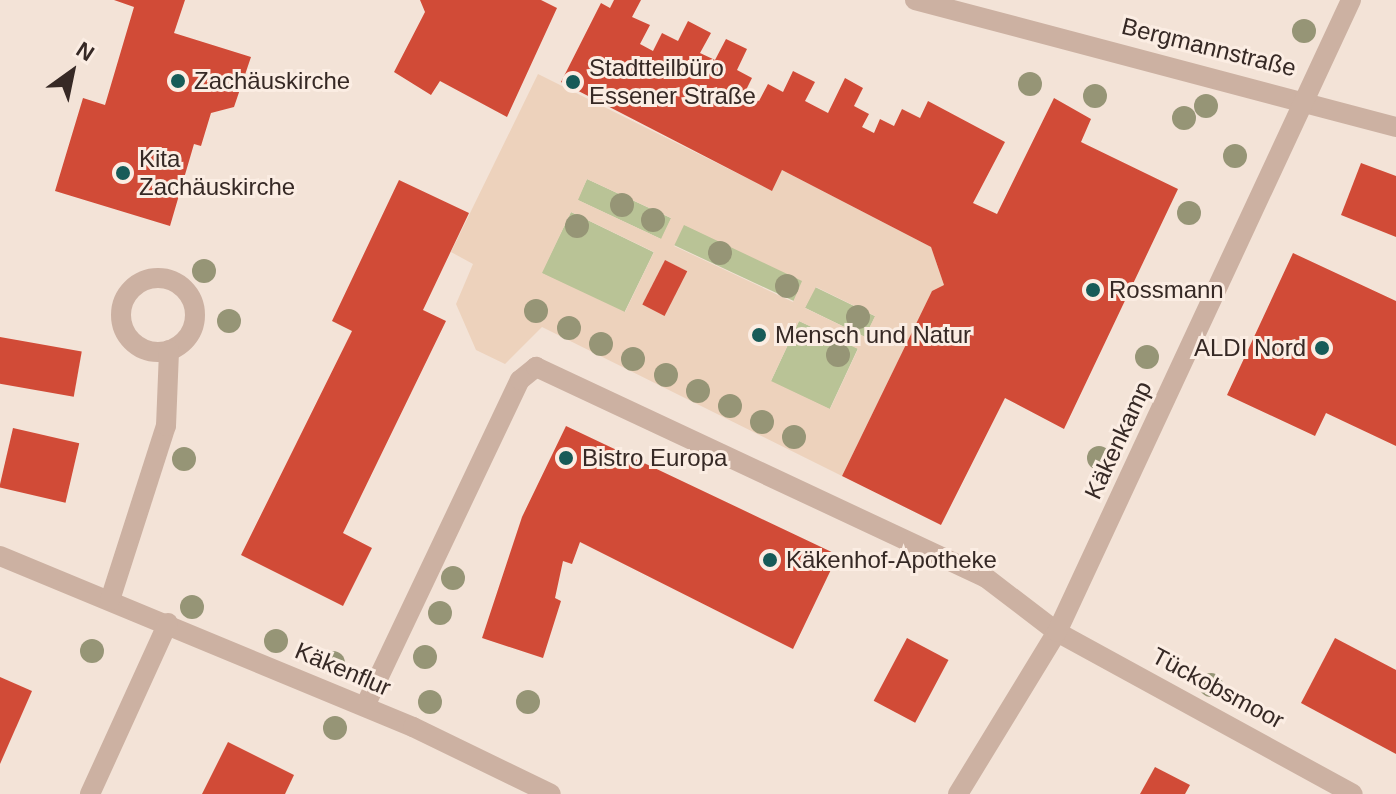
<!DOCTYPE html>
<meta charset="utf-8">
<style>
body{margin:0}
#map{position:relative;width:1396px;height:794px;overflow:hidden;background:#f3e3d7;font-family:Helvetica,sans-serif}
div>[style]{position:absolute}
.green>*{inset:0;background:#b9c396;transform-origin:0 0}
.plaza>*{inset:0;background:#edd2bc}
.building>*{inset:0;background:#d14b37;transform-origin:0 0}
.service>*{height:20px;margin:-10px;padding:0 10px;transform-origin:10px;border-radius:10px;background:#ccb1a2}
.minor>*{height:20px;margin:-10px;padding:0 10px;transform-origin:10px;border-radius:10px;background:#ccb1a2}
.minor>.ring{margin:-10px;padding:0;box-sizing:content-box;background:none;border:20px solid #ccb1a2;border-radius:50%}
.trees>*{width:24px;height:24px;margin:-12px;border-radius:50%;background:#969576}
.dots>*{width:22px;height:22px;translate:-50% -50%;box-sizing:border-box;border:4px solid #fbede3;border-radius:50%}
span{translate:-50% -50%;white-space:nowrap;text-align:center;line-height:1.15;-webkit-text-stroke:6px #fbede3;paint-order:stroke}
.street-label{font-size:24px;color:#362925}
.poi-label{font-size:24px;color:#362925}
.left{translate:0 -50%;text-align:left}
.right{translate:-100% -50%;text-align:right}
.north{position:absolute;left:32px;top:32px;width:80px;height:80px;-webkit-text-stroke:6px #fbede3;paint-order:stroke;rotate:33deg;font-size:22px;font-weight:700;line-height:32px;text-align:center;color:#362925}
.north::after{content:'';display:block;margin:auto;width:28px;height:36px;background:#362925;clip-path:polygon(50% 0,100% 100%,50% 72%,0 100%)}
</style>
<div id="map">
<div class="green">
<div style="left:587px;top:179px;width:93px;height:23px;rotate:25deg"></div>
<div style="left:571px;top:212px;width:92px;height:68px;rotate:26deg"></div>
<div style="left:683px;top:224px;width:133px;height:23px;rotate:25deg"></div>
<div style="left:815px;top:287px;width:67px;height:23px;rotate:26deg"></div>
<div style="left:799px;top:321px;width:65px;height:67px;rotate:25deg"></div>
</div>
<div class="plaza">
<div style="clip-path:polygon(evenodd,538px 74px,771px 190px,782px 170px,931px 247px,944px 285px,932px 292px,842px 476px,542px 327px,505px 364px,476px 350px,456px 304px,473px 264px,451px 252px,538px 74px,587px 179px,671px 218px,661px 239px,578px 200px,587px 179px,538px 74px,571px 212px,654px 252px,625px 312px,542px 273px,571px 212px,538px 74px,684px 225px,802px 281px,793px 302px,674px 246px,684px 225px,538px 74px,665px 260px,686px 271px,665px 315px,643px 304px,665px 260px,538px 74px,816px 287px,875px 316px,865px 337px,805px 308px,816px 287px,538px 74px,799px 321px,858px 349px,830px 409px,771px 381px,799px 321px)"></div>
</div>
<div class="building">
<div style="clip-path:polygon(114px 0,185px 0,174px 33px,251px 57px,234px 107px,211px 113px,201px 146px,194px 144px,170px 226px,55px 191px,83px 98px,105px 105px,134px 7px)"></div>
<div style="clip-path:polygon(420px 0,541px 0,557px 8px,507px 117px,440px 81px,431px 95px,394px 72px,425px 12px)"></div>
<div style="clip-path:polygon(614px 0,641px 0,632px 17px,650px 25px,640px 44px,653px 51px,662px 33px,678px 41px,688px 21px,711px 33px,700px 53px,715px 60px,726px 39px,747px 49px,737px 70px,752px 78px,744px 94px,759px 101px,768px 84px,783px 92px,793px 71px,815px 82px,805px 101px,828px 113px,845px 78px,863px 88px,854px 106px,869px 114px,862px 127px,874px 133px,880px 119px,894px 126px,902px 109px,920px 118px,928px 101px,1005px 142px,973px 203px,997px 214px,1054px 98px,1091px 119px,1081px 142px,1178px 189px,1064px 429px,1005px 398px,941px 525px,842px 476px,932px 291px,944px 285px,931px 247px,782px 170px,772px 191px,561px 82px,601px 3px,610px 8px)"></div>
<div style="clip-path:polygon(1361px 163px,1396px 176px,1396px 237px,1341px 215px)"></div>
<div style="clip-path:polygon(399px 180px,469px 213px,423px 310px,446px 321px,343px 533px,372px 548px,343px 606px,241px 555px,352px 331px,332px 321px)"></div>
<div style="clip-path:polygon(1293px 253px,1396px 301px,1396px 446px,1326px 413px,1315px 436px,1227px 395px)"></div>
<div style="left:665px;top:260px;width:25px;height:50px;rotate:27deg"></div>
<div style="left:0;top:337px;width:83px;height:46px;rotate:10deg"></div>
<div style="clip-path:polygon(566px 426px,838px 555px,793px 649px,580px 542px,572px 564px,563px 561px,555px 598px,561px 601px,543px 658px,482px 638px,522px 517px)"></div>
<div style="left:13px;top:428px;width:68px;height:61px;rotate:13deg"></div>
<div style="left:907px;top:638px;width:47px;height:71px;rotate:28deg"></div>
<div style="clip-path:polygon(1335px 638px,1396px 670px,1396px 754px,1301px 703px)"></div>
<div style="clip-path:polygon(0 677px,32px 691px,0 764px)"></div>
<div style="clip-path:polygon(228px 742px,294px 775px,285px 794px,202px 794px)"></div>
<div style="clip-path:polygon(1155px 767px,1190px 785px,1185px 794px,1140px 794px)"></div>
</div>
<div class="service">
<div style="left:365px;top:706px;width:361px;rotate:-64.6deg"></div>
<div style="left:520px;top:380px;width:21px;rotate:-39deg"></div>
<div style="left:536px;top:367px;width:496px;rotate:25.1deg"></div>
<div style="left:985px;top:577px;width:91px;rotate:37.4deg"></div>
</div>
<div class="minor">
<div style="left:915px;top:0;width:497px;rotate:14.8deg"></div>
<div class="ring" style="left:121px;top:278px;width:54px;height:54px"></div>
<div style="left:0;top:556px;width:447px;rotate:22.5deg"></div>
<div style="left:413px;top:727px;width:153px;rotate:25.9deg"></div>
<div style="left:110px;top:600px;width:183px;rotate:-72.2deg"></div>
<div style="left:166px;top:426px;width:76px;rotate:-87.7deg"></div>
<div style="left:1057px;top:632px;width:337px;rotate:28.7deg"></div>
<div style="left:90px;top:794px;width:188px;rotate:-65.5deg"></div>
<div style="left:958px;top:794px;width:190px;rotate:-58.6deg"></div>
<div style="left:1057px;top:632px;width:697px;rotate:-65.05deg"></div>
</div>
<div class="trees">
<div style="left:1304px;top:31px"></div>
<div style="left:1030px;top:84px"></div>
<div style="left:1095px;top:96px"></div>
<div style="left:1206px;top:106px"></div>
<div style="left:1184px;top:118px"></div>
<div style="left:1235px;top:156px"></div>
<div style="left:622px;top:205px"></div>
<div style="left:1189px;top:213px"></div>
<div style="left:653px;top:220px"></div>
<div style="left:577px;top:226px"></div>
<div style="left:720px;top:253px"></div>
<div style="left:204px;top:271px"></div>
<div style="left:787px;top:286px"></div>
<div style="left:536px;top:311px"></div>
<div style="left:858px;top:317px"></div>
<div style="left:229px;top:321px"></div>
<div style="left:569px;top:328px"></div>
<div style="left:601px;top:344px"></div>
<div style="left:838px;top:355px"></div>
<div style="left:1147px;top:357px"></div>
<div style="left:633px;top:359px"></div>
<div style="left:666px;top:375px"></div>
<div style="left:698px;top:391px"></div>
<div style="left:730px;top:406px"></div>
<div style="left:762px;top:422px"></div>
<div style="left:794px;top:437px"></div>
<div style="left:1099px;top:458px"></div>
<div style="left:184px;top:459px"></div>
<div style="left:453px;top:578px"></div>
<div style="left:192px;top:607px"></div>
<div style="left:440px;top:613px"></div>
<div style="left:276px;top:641px"></div>
<div style="left:92px;top:651px"></div>
<div style="left:425px;top:657px"></div>
<div style="left:333px;top:663px"></div>
<div style="left:1211px;top:685px"></div>
<div style="left:430px;top:702px"></div>
<div style="left:528px;top:702px"></div>
<div style="left:335px;top:728px"></div>
</div>
<div class="dots">
<div style="left:178px;top:81px;background:#175b58"></div>
<div style="left:573px;top:82px;background:#175b58"></div>
<div style="left:123px;top:173px;background:#175b58"></div>
<div style="left:1093px;top:290px;background:#175b58"></div>
<div style="left:759px;top:335px;background:#175b58"></div>
<div style="left:1322px;top:348px;background:#175b58"></div>
<div style="left:566px;top:458px;background:#175b58"></div>
<div style="left:770px;top:560px;background:#175b58"></div>
</div>
<div class="street-label">
<span style="left:1209px;top:47px;rotate:14deg">Bergmannstraße</span>
<span style="left:1118px;top:440px;rotate:-65deg">Käkenkamp</span>
<span style="left:343px;top:669px;rotate:23deg">Käkenflur</span>
<span style="left:1218px;top:688px;rotate:28deg">Tückobsmoor</span>
</div>
<div class="poi-label">
<span class="left" style="left:589px;top:82px">Stadtteilbüro<br>Essener Straße</span>
<span class="left" style="left:194px;top:81px">Zachäuskirche</span>
<span class="left" style="left:139px;top:173px">Kita<br>Zachäuskirche</span>
<span class="left" style="left:1109px;top:290px">Rossmann</span>
<span class="left" style="left:775px;top:335px">Mensch und Natur</span>
<span class="right" style="left:1306px;top:348px">ALDI Nord</span>
<span class="left" style="left:582px;top:458px">Bistro Europa</span>
<span class="left" style="left:786px;top:560px">Käkenhof-Apotheke</span>
</div>
<div class="north">N</div>
</div>
